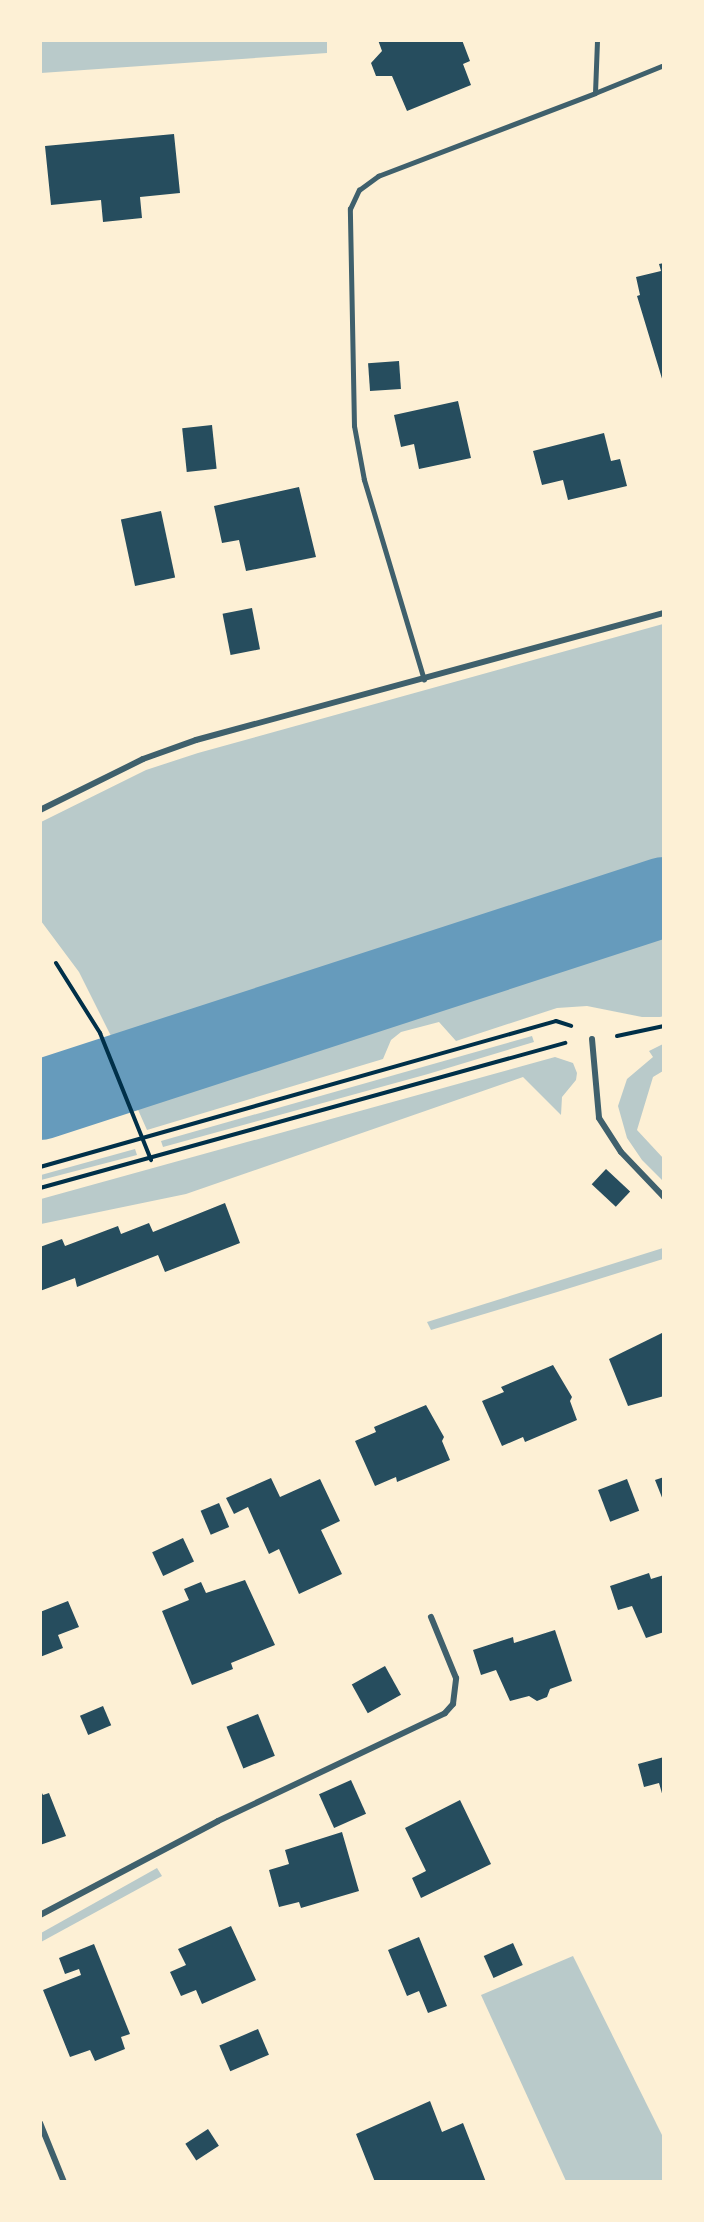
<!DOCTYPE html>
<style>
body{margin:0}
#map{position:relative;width:704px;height:2222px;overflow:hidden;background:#fdf0d5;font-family:Lora,serif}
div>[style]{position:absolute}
.green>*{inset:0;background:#b9caca}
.river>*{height:80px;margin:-40px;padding:0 40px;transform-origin:40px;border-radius:40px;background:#669bbc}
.building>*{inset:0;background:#264d5e;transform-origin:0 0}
.path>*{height:4px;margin:-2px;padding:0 2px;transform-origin:2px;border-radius:2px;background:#003049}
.service>*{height:4.5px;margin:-2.25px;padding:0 2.25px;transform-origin:2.25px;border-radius:2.25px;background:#3f606c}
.minor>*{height:6px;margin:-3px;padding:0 3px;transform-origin:3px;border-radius:3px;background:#3f606c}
span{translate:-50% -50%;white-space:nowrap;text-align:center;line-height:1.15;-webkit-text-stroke:6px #fdf0d5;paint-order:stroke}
.frame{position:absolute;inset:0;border:42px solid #fdf0d5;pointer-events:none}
</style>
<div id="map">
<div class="green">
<div style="clip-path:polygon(41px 40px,327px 40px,327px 53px,41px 73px)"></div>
<div style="clip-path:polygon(663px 624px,663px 879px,123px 1060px,79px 972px,41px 921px,41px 822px,146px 770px,198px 753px)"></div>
<div style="clip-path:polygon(663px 919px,664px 1016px,660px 1017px,642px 1017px,587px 1006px,557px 1008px,456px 1041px,439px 1022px,401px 1032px,391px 1040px,383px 1059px,147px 1130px,127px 1085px)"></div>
<div style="clip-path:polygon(532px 1036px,534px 1042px,428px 1074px,163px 1147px,161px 1141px)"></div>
<div style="clip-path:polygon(663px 1044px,663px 1071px,653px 1077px,637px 1130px,663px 1158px,663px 1181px,642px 1160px,627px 1138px,618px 1106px,627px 1079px,653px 1057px,649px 1051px)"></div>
<div style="clip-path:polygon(555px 1057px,573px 1063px,577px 1073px,576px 1080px,562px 1097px,561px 1115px,523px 1077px,186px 1194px,41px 1224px,41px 1199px)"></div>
<div style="clip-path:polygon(135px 1149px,137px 1155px,41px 1180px,41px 1175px)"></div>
<div style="clip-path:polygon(663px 1248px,663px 1259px,554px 1293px,431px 1330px,427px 1322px)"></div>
<div style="clip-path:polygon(157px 1868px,162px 1876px,41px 1942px,41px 1933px)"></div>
<div style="clip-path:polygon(573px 1956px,663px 2137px,663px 2181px,566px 2181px,481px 1995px)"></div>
</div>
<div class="river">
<div style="left:40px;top:1100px;width:656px;rotate:-18.02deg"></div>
</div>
<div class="building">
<div style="clip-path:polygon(378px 40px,462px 40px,470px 61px,463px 64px,471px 85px,407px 111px,392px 76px,376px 76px,371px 63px,382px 51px)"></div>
<div style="clip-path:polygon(174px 134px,180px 193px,140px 197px,142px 218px,103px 222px,101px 200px,51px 205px,45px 146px)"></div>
<div style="clip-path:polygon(664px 263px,664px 382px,663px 382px,637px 296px,640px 295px,636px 277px,661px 271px,659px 264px)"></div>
<div style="left:399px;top:361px;width:28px;height:31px;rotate:86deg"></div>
<div style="clip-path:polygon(458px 401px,471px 458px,419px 469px,414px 444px,401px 447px,394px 415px)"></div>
<div style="left:212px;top:425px;width:44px;height:30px;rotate:84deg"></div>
<div style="clip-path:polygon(604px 433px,611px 461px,620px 459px,627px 486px,568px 500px,563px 480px,542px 485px,533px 451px)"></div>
<div style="clip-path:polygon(299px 487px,316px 557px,246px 571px,239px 540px,222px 543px,214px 506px)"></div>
<div style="left:161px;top:511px;width:68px;height:41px;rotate:78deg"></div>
<div style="left:252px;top:608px;width:42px;height:30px;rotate:79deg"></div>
<div style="left:606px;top:1169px;width:33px;height:21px;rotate:43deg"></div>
<div style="clip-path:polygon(225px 1203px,240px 1243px,165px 1272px,158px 1255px,77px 1287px,75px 1278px,40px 1291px,40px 1247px,62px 1239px,65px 1246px,118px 1226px,121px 1234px,149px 1223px,153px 1232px)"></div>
<div style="clip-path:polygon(664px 1332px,664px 1396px,628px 1406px,609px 1359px)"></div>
<div style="clip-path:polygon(553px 1365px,572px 1397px,570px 1401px,577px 1420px,525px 1442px,523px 1437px,502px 1446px,482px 1401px,504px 1392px,501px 1387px)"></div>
<div style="clip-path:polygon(426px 1405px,444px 1437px,442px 1441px,450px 1460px,397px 1482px,396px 1477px,375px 1486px,355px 1441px,376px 1432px,374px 1427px)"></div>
<div style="clip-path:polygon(664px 1477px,664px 1500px,663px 1500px,655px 1480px)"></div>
<div style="clip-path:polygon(271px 1478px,280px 1497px,320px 1479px,340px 1521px,321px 1530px,342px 1574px,299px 1594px,279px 1549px,269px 1554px,248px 1507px,234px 1514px,226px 1498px)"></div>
<div style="left:627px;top:1479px;width:34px;height:31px;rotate:69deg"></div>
<div style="left:219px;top:1503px;width:26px;height:20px;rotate:67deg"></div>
<div style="left:183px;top:1538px;width:26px;height:34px;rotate:65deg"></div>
<div style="clip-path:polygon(649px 1573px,651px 1579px,664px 1575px,664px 1632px,646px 1638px,632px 1606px,618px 1610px,610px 1586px)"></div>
<div style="clip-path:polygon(245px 1580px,275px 1645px,231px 1663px,233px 1669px,192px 1685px,162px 1611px,189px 1600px,184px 1589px,201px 1582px,206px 1593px)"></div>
<div style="clip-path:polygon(68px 1601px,79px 1627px,58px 1635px,63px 1648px,40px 1657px,40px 1612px)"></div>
<div style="clip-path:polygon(555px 1630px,572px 1681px,550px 1689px,547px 1697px,537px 1701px,529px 1696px,510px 1701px,496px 1670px,481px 1675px,473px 1650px,513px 1637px,514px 1643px)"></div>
<div style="left:385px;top:1666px;width:33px;height:38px;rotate:61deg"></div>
<div style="left:103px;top:1706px;width:21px;height:25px;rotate:67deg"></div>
<div style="left:258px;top:1714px;width:45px;height:34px;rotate:68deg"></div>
<div style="clip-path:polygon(664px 1757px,664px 1797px,663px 1797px,659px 1783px,644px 1787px,638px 1764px)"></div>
<div style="left:351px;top:1780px;width:37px;height:35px;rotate:66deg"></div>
<div style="clip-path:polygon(40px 1789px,43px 1795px,49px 1793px,66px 1836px,40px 1845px)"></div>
<div style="clip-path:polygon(460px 1800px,491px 1864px,421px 1898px,412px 1878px,426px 1871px,405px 1828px)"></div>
<div style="clip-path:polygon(342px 1832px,359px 1891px,301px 1908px,299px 1902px,279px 1907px,269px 1870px,289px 1864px,285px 1850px)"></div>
<div style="clip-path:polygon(231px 1926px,256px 1980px,202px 2004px,196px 1990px,181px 1996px,170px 1972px,186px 1965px,178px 1949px)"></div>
<div style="clip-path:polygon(419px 1937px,447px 2006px,428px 2013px,419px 1991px,407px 1996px,388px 1950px)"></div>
<div style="left:513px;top:1943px;width:24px;height:32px;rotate:66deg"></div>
<div style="clip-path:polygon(94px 1944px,130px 2034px,121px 2037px,125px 2049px,95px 2061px,90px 2050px,70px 2057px,43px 1990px,81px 1975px,79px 1969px,65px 1974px,59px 1958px)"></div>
<div style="left:258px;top:2029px;width:28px;height:42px;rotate:67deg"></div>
<div style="clip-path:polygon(430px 2101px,442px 2132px,463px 2123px,486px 2182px,375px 2182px,356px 2134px)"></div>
<div style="left:208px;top:2129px;width:20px;height:27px;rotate:57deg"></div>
</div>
<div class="path">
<div style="left:56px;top:963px;width:83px;rotate:57.8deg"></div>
<div style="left:100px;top:1033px;width:137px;rotate:68.1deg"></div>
<div style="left:617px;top:1036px;width:48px;rotate:-12deg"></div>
<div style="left:40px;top:1167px;width:536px;rotate:-15.8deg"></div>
<div style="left:556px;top:1021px;width:16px;rotate:18deg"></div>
<div style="left:40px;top:1188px;width:545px;rotate:-15.44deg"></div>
</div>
<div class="service">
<div style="left:595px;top:93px;width:74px;rotate:-22.1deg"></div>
<div style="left:424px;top:680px;width:209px;rotate:-106.7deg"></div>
<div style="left:364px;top:480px;width:55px;rotate:-100.5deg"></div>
<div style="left:354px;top:426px;width:217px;rotate:-91.1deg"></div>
<div style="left:350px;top:209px;width:21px;rotate:-65deg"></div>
<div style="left:359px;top:190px;width:24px;rotate:-36deg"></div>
<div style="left:378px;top:176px;width:232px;rotate:-20.9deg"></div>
<div style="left:595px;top:93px;width:53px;rotate:-87.8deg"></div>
</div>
<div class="minor">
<div style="left:40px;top:810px;width:115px;rotate:-26.3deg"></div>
<div style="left:143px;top:759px;width:56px;rotate:-19.7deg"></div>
<div style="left:196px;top:740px;width:485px;rotate:-15.2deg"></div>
<div style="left:592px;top:1039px;width:79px;rotate:84.9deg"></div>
<div style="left:599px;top:1118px;width:40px;rotate:57.1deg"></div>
<div style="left:621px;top:1152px;width:62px;rotate:46.3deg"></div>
<div style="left:40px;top:1915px;width:201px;rotate:-27.8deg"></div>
<div style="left:218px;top:1821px;width:251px;rotate:-25.4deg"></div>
<div style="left:445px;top:1713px;width:12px;rotate:-48deg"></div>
<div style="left:453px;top:1704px;width:26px;rotate:-83deg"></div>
<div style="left:456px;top:1678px;width:66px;rotate:-112.3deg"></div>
<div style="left:40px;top:2123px;width:64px;rotate:67.9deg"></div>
</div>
<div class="frame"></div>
</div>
